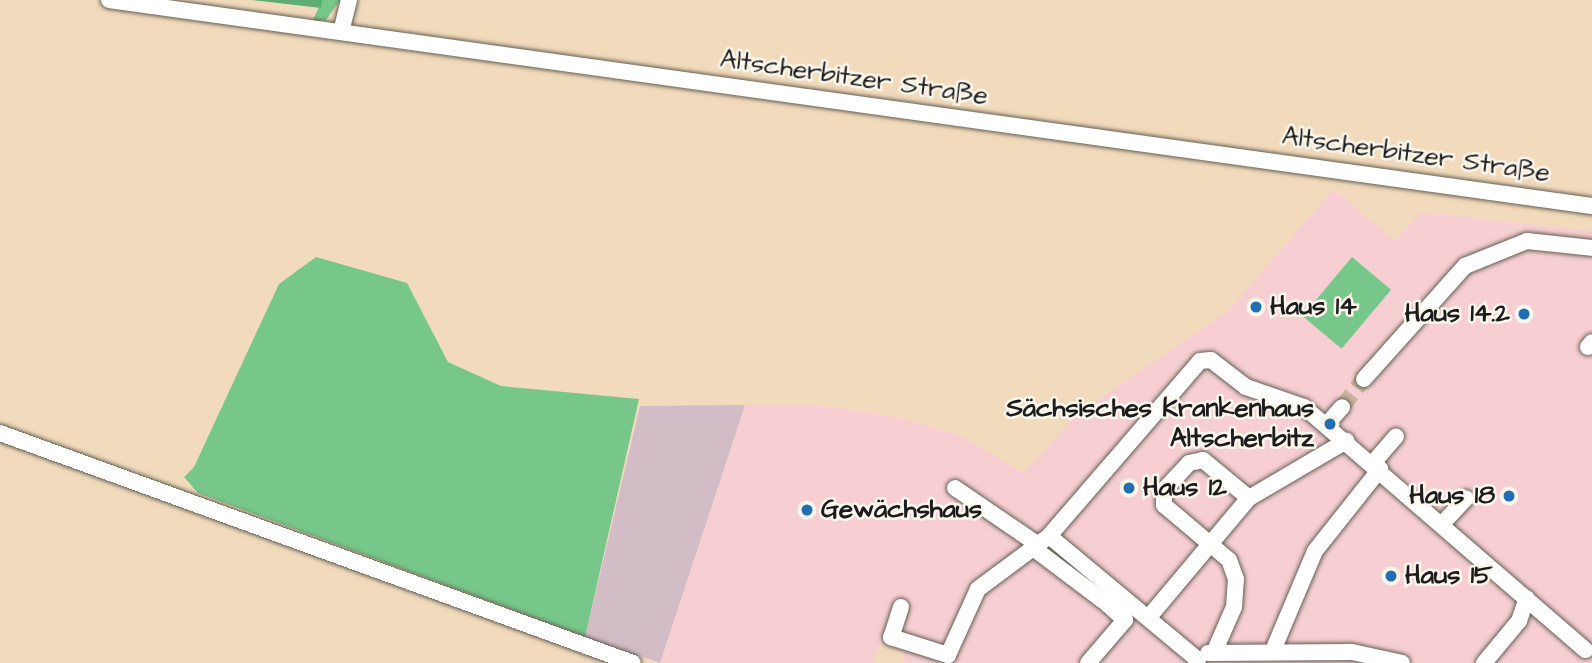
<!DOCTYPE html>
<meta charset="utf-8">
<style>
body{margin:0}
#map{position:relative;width:1592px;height:663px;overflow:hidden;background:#f2dbbc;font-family:"Architects Daughter",sans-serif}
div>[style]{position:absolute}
.built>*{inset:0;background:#f7cfd3}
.industrial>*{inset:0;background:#d2bdc7}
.green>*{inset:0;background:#76c789;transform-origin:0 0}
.forest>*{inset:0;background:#60ac75}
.minor-tunnel>*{height:16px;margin-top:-8px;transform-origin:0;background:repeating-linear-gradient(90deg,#c7b59c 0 16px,transparent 0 24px)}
.roads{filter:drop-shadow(0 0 2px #675f54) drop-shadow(0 0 2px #675f54)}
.minor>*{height:16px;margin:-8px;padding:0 8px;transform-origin:8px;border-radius:8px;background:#fff}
.dots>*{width:19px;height:19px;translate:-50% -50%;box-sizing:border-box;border:4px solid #fbf7ec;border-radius:50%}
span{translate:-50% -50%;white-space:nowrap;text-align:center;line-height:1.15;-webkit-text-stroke:5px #fbf7ec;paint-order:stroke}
.street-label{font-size:26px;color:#1c1c1c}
.poi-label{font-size:26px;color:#1c1c1c;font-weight:700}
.left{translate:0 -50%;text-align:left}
.right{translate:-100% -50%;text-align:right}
</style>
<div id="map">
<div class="built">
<div style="clip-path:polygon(1334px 189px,1395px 241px,1421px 212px,1592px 231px,1592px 663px,902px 663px,905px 654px,881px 643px,873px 663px,660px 663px,745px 405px,817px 405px,896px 417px,957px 434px,1024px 473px,1076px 415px,1228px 311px)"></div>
</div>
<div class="industrial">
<div style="clip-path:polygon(745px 405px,660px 663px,585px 637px,640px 406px)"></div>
</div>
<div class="green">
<div style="clip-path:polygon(322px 0,340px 0,326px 20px,312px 22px)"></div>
<div style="clip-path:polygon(316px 257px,407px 283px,448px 362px,501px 386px,639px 399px,585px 637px,198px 493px,184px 477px,194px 467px,279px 284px)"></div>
<div style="left:1352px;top:257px;width:51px;height:77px;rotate:40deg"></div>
</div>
<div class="forest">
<div style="clip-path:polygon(252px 0,322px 0,321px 8px)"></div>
</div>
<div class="minor-tunnel">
<div style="left:1342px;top:407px;width:36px;rotate:-52deg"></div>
</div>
<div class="roads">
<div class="minor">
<div style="left:109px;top:0;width:1497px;rotate:7.91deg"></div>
<div style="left:341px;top:32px;width:33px;rotate:-76deg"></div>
<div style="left:1588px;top:347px;width:6px;rotate:-51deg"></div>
<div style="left:1364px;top:379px;width:152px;rotate:-48.2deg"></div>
<div style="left:1465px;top:266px;width:67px;rotate:-22deg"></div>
<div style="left:1527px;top:241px;width:65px;rotate:6.1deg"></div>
<div style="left:1326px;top:425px;width:24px;rotate:-48deg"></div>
<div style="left:0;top:433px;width:673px;rotate:19.97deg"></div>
<div style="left:1373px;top:463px;width:35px;rotate:-49deg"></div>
<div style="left:955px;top:488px;width:99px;rotate:34.3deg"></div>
<div style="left:1442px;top:524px;width:35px;rotate:-47deg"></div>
<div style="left:1032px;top:547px;width:88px;rotate:37.1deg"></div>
<div style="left:1102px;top:600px;width:29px;rotate:10deg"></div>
<div style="left:901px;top:607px;width:32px;rotate:108deg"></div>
<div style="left:891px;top:637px;width:60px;rotate:17.5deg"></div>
<div style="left:948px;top:655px;width:72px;rotate:-65.6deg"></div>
<div style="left:978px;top:589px;width:89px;rotate:-36.7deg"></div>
<div style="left:1149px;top:617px;width:155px;rotate:-50deg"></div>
<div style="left:1249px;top:498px;width:113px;rotate:-30.4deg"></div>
<div style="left:1216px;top:648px;width:45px;rotate:-66.3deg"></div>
<div style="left:1234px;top:607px;width:28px;rotate:-86deg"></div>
<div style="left:1236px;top:579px;width:20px;rotate:-110deg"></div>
<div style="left:1229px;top:560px;width:85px;rotate:-139.8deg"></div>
<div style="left:1164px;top:505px;width:15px;rotate:-90deg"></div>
<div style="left:1164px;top:490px;width:37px;rotate:-47deg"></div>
<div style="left:1189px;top:463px;width:14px;rotate:-12deg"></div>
<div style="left:1203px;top:460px;width:60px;rotate:39.6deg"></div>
<div style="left:1274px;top:648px;width:105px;rotate:-67.1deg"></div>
<div style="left:1315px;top:551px;width:105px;rotate:-51.6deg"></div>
<div style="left:1208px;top:653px;width:144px;rotate:-0.4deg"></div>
<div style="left:1352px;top:652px;width:51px;rotate:12.4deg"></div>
<div style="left:1198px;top:660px;width:194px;rotate:-140.2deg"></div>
<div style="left:1049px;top:536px;width:231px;rotate:-49.2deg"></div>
<div style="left:1200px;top:361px;width:11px;rotate:-5deg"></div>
<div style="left:1211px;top:360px;width:44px;rotate:37.6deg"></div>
<div style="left:1246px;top:387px;width:61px;rotate:19deg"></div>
<div style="left:1304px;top:407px;width:372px;rotate:40.8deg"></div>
<div style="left:1088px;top:663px;width:57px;rotate:-49.3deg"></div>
<div style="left:1125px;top:620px;width:28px;rotate:-138deg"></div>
<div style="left:1484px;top:663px;width:55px;rotate:-50.2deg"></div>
<div style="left:1519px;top:621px;width:24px;rotate:-71deg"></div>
</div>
</div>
<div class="dots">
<div style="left:1256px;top:307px;background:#1f6fb2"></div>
<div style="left:1524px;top:314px;background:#1f6fb2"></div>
<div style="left:1330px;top:424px;background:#1f6fb2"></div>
<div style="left:1129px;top:488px;background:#1f6fb2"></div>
<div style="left:1509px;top:496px;background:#1f6fb2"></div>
<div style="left:807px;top:510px;background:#1f6fb2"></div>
<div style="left:1391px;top:576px;background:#1f6fb2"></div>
</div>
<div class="street-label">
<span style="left:854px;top:78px;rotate:8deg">Altscherbitzer Straße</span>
<span style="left:1416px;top:155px;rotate:8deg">Altscherbitzer Straße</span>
</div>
<div class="poi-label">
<span class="left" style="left:1270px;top:307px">Haus 14</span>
<span class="right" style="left:1510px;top:314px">Haus 14.2</span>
<span class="right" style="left:1314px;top:424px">Sächsisches Krankenhaus<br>Altscherbitz</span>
<span class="left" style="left:1143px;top:488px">Haus 12</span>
<span class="right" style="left:1495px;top:496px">Haus 18</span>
<span class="left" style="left:821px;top:510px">Gewächshaus</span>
<span class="left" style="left:1405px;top:576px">Haus 15</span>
</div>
</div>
